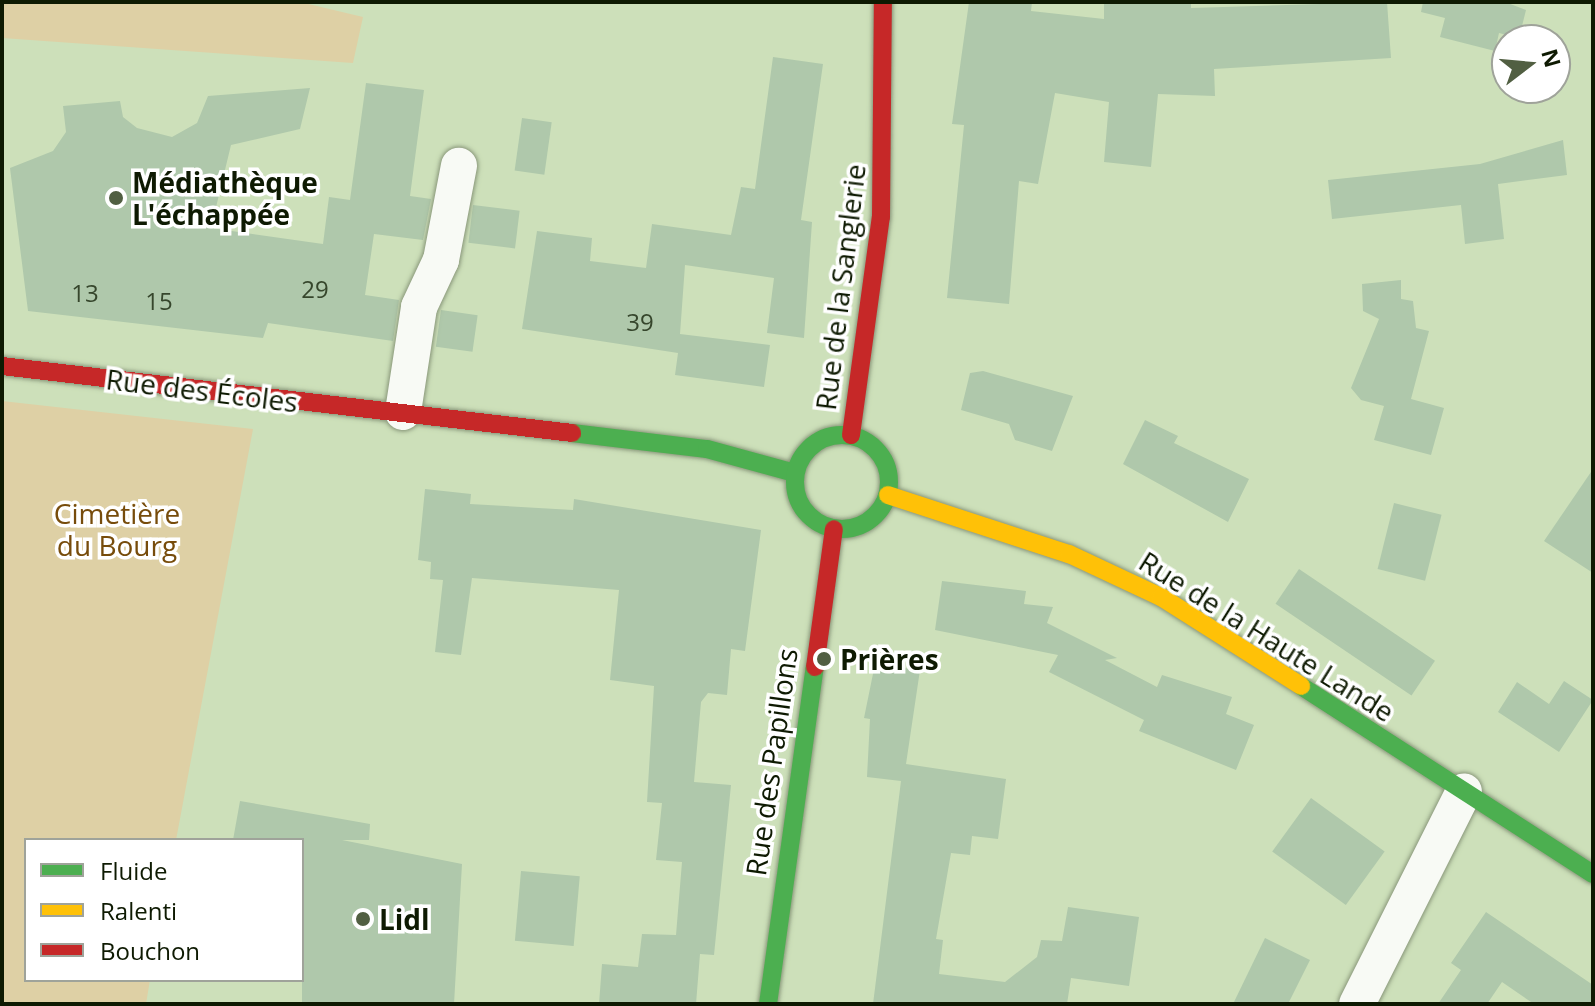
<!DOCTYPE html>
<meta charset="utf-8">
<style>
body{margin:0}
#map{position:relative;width:1595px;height:1006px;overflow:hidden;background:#cde0ba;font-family:"Open Sans",sans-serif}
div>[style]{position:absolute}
.green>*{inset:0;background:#ded0a5}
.building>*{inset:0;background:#afc8ab;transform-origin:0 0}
.roads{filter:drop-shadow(0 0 2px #89977a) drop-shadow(0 0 2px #89977a)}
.street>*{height:36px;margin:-18px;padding:0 18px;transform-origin:18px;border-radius:18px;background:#f8faf5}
.fast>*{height:18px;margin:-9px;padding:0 9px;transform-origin:9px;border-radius:9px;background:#4caf50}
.fast>.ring{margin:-9px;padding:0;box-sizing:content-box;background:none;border:18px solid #4caf50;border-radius:50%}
.slow>*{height:18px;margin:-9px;padding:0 9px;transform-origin:9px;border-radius:9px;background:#ffc107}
.jam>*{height:18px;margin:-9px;padding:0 9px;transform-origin:9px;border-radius:9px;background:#c62828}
.dots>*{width:22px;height:22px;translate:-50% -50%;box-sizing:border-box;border:4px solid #fff;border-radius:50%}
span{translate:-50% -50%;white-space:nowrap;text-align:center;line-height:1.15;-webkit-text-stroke:7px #fff;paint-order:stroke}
.number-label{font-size:24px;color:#36462c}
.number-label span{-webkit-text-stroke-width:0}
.poi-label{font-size:28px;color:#0e1a02;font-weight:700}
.left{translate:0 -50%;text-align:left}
.street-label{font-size:28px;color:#0e1a02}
.park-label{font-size:28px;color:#774c0b}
.frame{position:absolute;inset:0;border:4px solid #0e1a02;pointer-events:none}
.legend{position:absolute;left:24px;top:838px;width:280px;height:144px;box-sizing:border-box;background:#fff;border:2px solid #9fa39a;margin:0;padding:10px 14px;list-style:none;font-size:24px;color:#0e1a02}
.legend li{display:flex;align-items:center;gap:16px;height:40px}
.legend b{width:40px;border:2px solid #9fa39a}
.north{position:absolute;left:1491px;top:24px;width:80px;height:80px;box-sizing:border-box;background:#fff;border:2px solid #9fa39a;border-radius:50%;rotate:74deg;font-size:22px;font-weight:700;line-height:32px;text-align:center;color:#0e1a02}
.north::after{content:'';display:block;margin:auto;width:28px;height:36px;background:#515f42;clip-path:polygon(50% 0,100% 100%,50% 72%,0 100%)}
</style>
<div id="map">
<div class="green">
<div style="clip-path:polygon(2px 2px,300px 2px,363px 17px,353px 63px,2px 38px)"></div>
<div style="clip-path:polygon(2px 401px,253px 429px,176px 840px,26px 840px,26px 980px,150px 980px,146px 1004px,2px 1004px)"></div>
</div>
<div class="building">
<div style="clip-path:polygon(969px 2px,1032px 2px,1031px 11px,1104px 19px,1104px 2px,1191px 2px,1191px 8px,1387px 2px,1391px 58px,1214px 69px,1215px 96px,1158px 94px,1151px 167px,1104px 162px,1109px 102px,1055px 93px,1038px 184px,1019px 181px,1009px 304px,947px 298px,964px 125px,952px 124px)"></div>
<div style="clip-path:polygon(1423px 2px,1505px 2px,1526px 10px,1519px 38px,1499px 33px,1495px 51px,1440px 37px,1445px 18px,1421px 12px)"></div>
<div style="clip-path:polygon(773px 57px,823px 64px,801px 220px,812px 222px,804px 338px,767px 333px,774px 278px,685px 265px,680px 334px,770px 345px,764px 387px,675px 375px,678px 353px,522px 329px,537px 231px,592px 238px,590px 261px,646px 268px,652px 224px,731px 235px,741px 187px,755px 189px)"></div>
<div style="clip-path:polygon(366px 83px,424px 90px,410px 196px,431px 199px,423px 240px,374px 234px,365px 295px,399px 300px,393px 341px,268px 323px,263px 338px,28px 311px,10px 168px,53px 151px,66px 132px,63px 106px,120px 101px,123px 117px,137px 128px,172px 137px,197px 123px,208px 96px,310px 88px,300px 129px,231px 145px,211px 228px,323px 244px,329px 197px,350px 200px)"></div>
<div style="left:522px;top:118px;width:30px;height:53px;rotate:8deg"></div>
<div style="clip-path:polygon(1563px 140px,1567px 175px,1498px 184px,1504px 239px,1465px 244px,1461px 205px,1332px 219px,1328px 180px,1480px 164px)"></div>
<div style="left:473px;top:205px;width:47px;height:38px;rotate:7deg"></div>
<div style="clip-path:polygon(1401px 280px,1401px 299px,1413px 301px,1416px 328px,1429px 331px,1411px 399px,1444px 408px,1431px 455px,1374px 440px,1384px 406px,1361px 400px,1351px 388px,1379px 319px,1363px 311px,1362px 284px)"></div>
<div style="left:441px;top:310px;width:37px;height:37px;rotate:8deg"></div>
<div style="clip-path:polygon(983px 371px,1073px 396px,1052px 451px,1015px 440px,1009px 424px,961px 410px,970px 373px)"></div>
<div style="clip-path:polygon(1145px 420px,1178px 436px,1174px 443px,1249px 479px,1228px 522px,1123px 464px)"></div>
<div style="clip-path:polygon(1593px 469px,1593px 573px,1544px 541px)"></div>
<div style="clip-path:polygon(425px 489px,471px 494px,470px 504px,573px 510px,574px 499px,761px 530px,745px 651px,731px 649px,727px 695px,708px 693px,701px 702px,694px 782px,731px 785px,714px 955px,700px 954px,696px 1004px,599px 1004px,602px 964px,638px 967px,642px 934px,676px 935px,682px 862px,656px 860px,662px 803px,647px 802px,654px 686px,610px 680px,619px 590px,472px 578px,461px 655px,435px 652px,443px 580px,430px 579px,431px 562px,418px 560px)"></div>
<div style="left:1394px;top:503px;width:49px;height:68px;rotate:14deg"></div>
<div style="left:1299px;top:569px;width:164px;height:42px;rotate:34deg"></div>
<div style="clip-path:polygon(942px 581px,1026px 591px,1024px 604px,1053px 607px,1047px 623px,1117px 658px,1105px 660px,1157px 687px,1162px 675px,1232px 697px,1226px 714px,1254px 725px,1236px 770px,1139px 731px,1144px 720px,1049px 672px,1058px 655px,935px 630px)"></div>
<div style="clip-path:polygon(875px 664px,920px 670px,906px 764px,1006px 779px,998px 839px,972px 836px,970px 855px,951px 853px,936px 939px,943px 940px,939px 974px,1005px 982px,1037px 957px,1041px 940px,1062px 941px,1068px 907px,1139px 917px,1129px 986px,1071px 978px,1067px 1004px,873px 1004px,901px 781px,867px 777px,870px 719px,864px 718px)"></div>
<div style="clip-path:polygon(1564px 681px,1593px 700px,1559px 752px,1498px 712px,1517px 682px,1549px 704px)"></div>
<div style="left:1311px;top:798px;width:91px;height:66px;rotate:36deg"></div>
<div style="clip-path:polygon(240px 801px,370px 824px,369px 840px,342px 840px,462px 864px,454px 1004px,302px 1004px,302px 840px,233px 840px)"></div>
<div style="left:521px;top:871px;width:59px;height:70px;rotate:5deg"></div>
<div style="clip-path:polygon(1486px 912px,1593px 985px,1593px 1004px,1534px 1004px,1502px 982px,1487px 1004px,1438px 1004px,1461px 970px,1451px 963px)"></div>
<div style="clip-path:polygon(1265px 938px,1310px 960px,1288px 1004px,1233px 1004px)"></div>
</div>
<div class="roads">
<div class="street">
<div style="left:403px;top:412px;width:106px;rotate:-81.3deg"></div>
<div style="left:419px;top:307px;width:52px;rotate:-64.9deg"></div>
<div style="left:441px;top:260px;width:96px;rotate:-79.2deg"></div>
<div style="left:1357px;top:1004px;width:238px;rotate:-63.3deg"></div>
</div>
<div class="fast">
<div style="left:572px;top:433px;width:136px;rotate:6.8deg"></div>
<div style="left:707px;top:449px;width:91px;rotate:15.3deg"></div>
<div class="ring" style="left:795px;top:435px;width:76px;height:76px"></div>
<div style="left:1301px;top:686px;width:347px;rotate:32.8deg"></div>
<div style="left:768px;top:1004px;width:340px;rotate:-82.1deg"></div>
</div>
<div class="slow">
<div style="left:888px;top:495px;width:190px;rotate:18.1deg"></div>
<div style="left:1069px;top:554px;width:102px;rotate:25.1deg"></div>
<div style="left:1161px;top:597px;width:166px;rotate:32.4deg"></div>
</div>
<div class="jam">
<div style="left:2px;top:366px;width:574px;rotate:6.7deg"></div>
<div style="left:851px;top:435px;width:220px;rotate:-82.2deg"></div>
<div style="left:881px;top:217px;width:215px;rotate:-89.5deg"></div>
<div style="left:815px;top:667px;width:139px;rotate:-82.2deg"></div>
</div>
</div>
<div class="dots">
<div style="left:116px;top:198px;background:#515f42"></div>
<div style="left:824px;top:659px;background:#515f42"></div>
<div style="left:363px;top:919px;background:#515f42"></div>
</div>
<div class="number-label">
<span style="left:315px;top:289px">29</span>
<span style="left:85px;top:293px">13</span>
<span style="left:159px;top:301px">15</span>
<span style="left:640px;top:322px">39</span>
</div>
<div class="poi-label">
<span class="left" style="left:132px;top:198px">Médiathèque<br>L'échappée</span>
<span class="left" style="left:840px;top:659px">Prières</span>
<span class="left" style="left:379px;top:919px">Lidl</span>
</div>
<div class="street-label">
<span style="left:840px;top:287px;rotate:-83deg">Rue de la Sanglerie</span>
<span style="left:202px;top:390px;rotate:7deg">Rue des Écoles</span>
<span style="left:1267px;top:636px;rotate:32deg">Rue de la Haute Lande</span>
<span style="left:771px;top:762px;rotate:-82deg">Rue des Papillons</span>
</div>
<div class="park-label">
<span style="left:117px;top:529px">Cimetière<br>du Bourg</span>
</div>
<div class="frame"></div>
<ul class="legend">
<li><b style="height:10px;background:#4caf50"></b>Fluide</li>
<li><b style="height:10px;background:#ffc107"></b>Ralenti</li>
<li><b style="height:10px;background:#c62828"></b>Bouchon</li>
</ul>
<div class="north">N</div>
</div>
